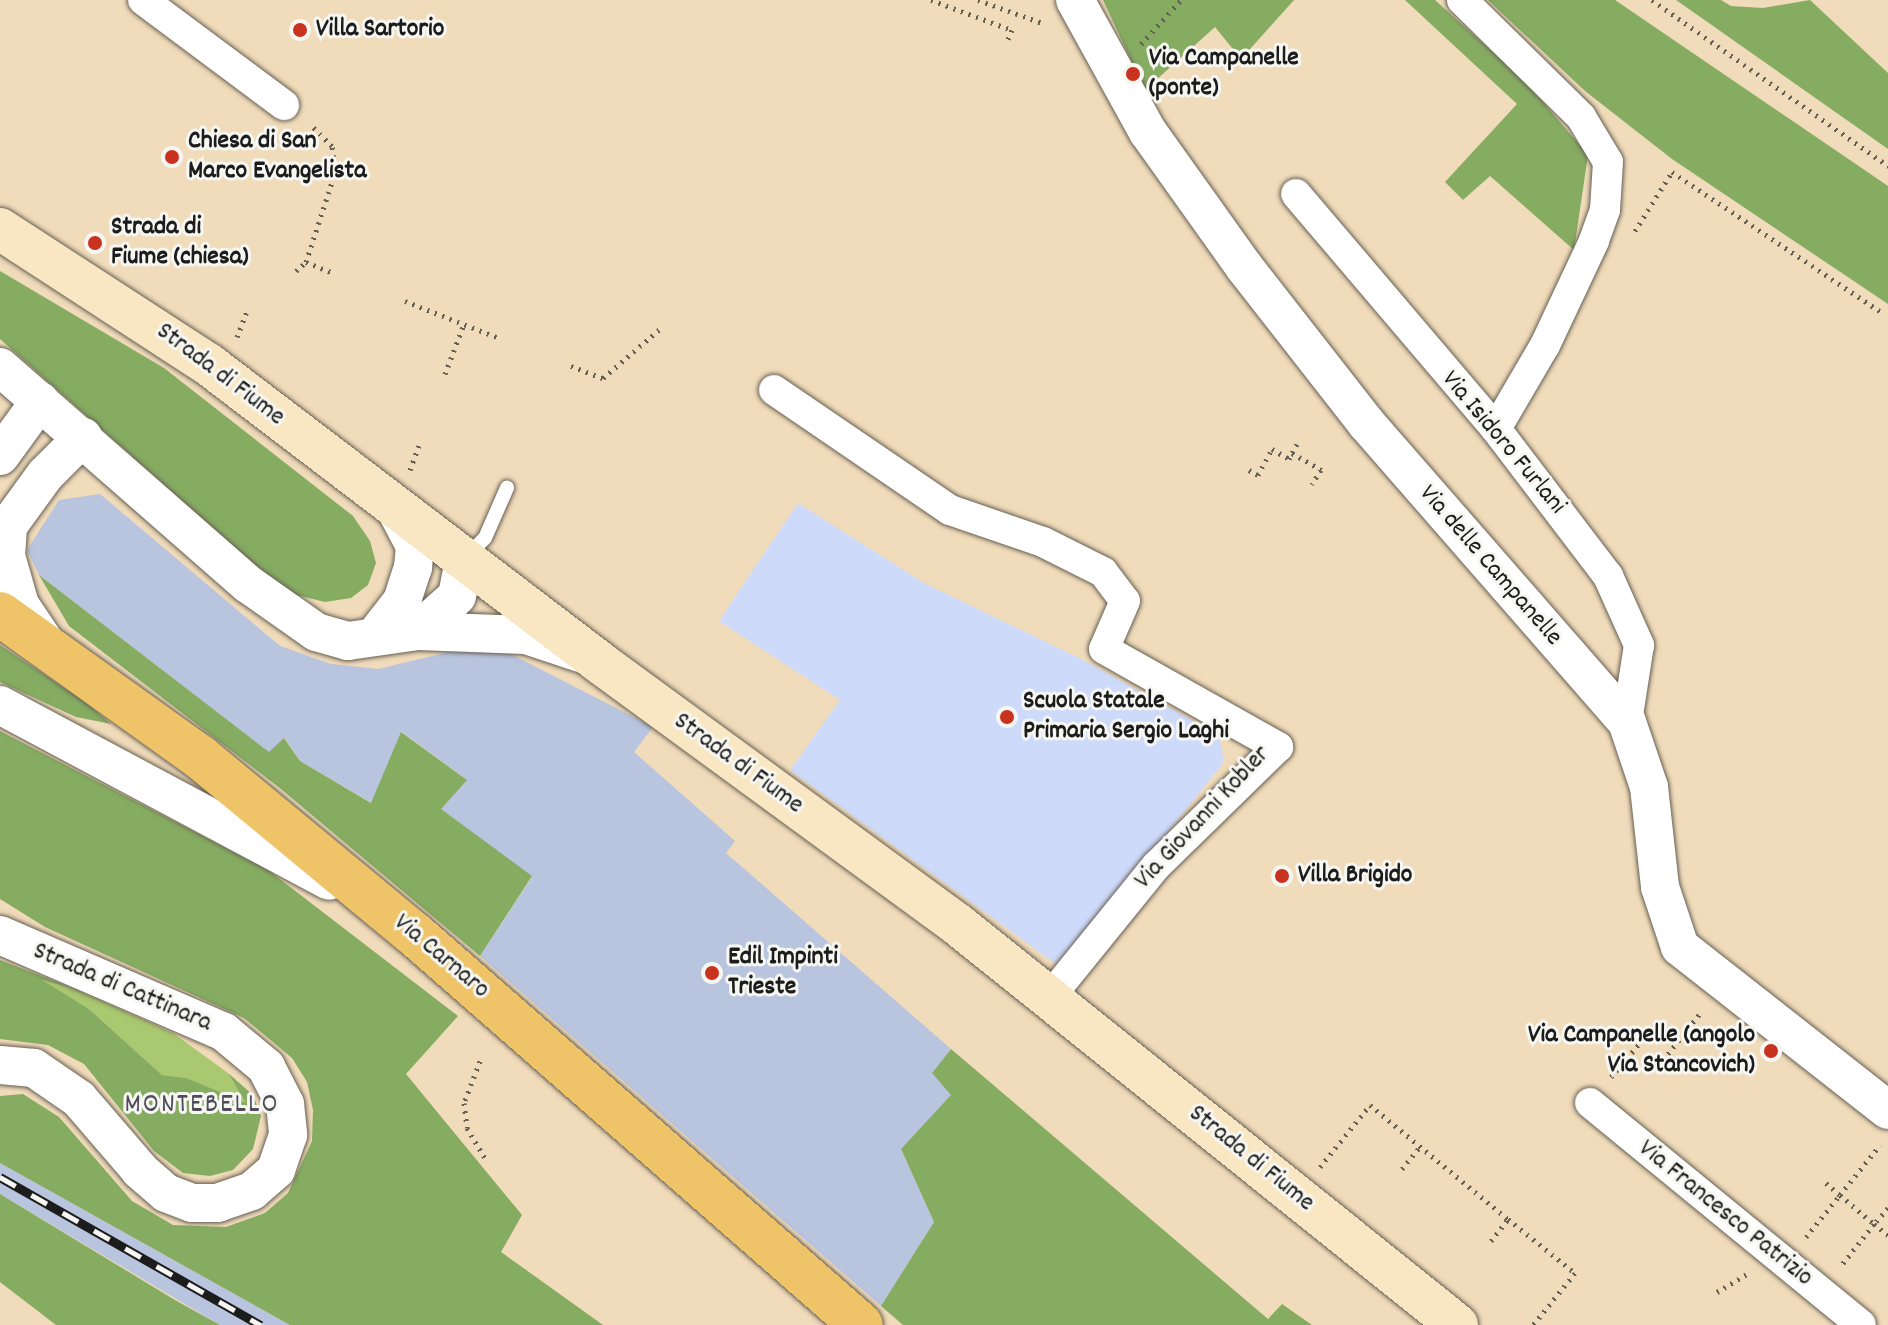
<!DOCTYPE html>
<style>
body{margin:0}
#map{position:relative;width:1888px;height:1325px;overflow:hidden;background:#f0dbba;font-family:Dekko,sans-serif}
div>[style]{position:absolute}
.built>*{inset:0;background:#cedafa}
.industrial>*{inset:0;background:#b9c4de}
.green>*{inset:0;background:#a9c86f}
.forest>*{inset:0;background:#86ac62}
.path>*{height:5px;margin-top:-2.5px;transform-origin:0;background:repeating-linear-gradient(90deg,#665f53 0 2px,transparent 0 8px)}
.roads{filter:drop-shadow(0 0 2px #665f53) drop-shadow(0 0 2px #665f53)}
.service>*{height:14px;margin:-7px;padding:0 7px;transform-origin:7px;border-radius:7px;background:#fff}
.minor>*{height:30px;margin:-15px;padding:0 15px;transform-origin:15px;border-radius:15px;background:#fff}
.tertiary>*{height:38px;margin:-19px;padding:0 19px;transform-origin:19px;border-radius:19px;background:#fff}
.secondary>*{height:42px;margin:-21px;padding:0 21px;transform-origin:21px;border-radius:21px;background:#f9e7c3}
.primary>*{height:44px;margin:-22px;padding:0 22px;transform-origin:22px;border-radius:22px;background:#efc469}
.rail>*{height:9px;margin-top:-4.5px;transform-origin:0;background:repeating-linear-gradient(90deg,#f6f6f2 0 18px,#1c1c1c 0 36px);box-sizing:border-box;border-block:2px solid #1c1c1c}
.dots>*{width:22px;height:22px;translate:-50% -50%;box-sizing:border-box;border:4px solid #f6f6f2;border-radius:50%}
span{translate:-50% -50%;white-space:nowrap;text-align:center;line-height:1.15;-webkit-text-stroke:6px #f6f6f2;paint-order:stroke}
.poi-label{font-size:26px;color:#1c1c1c;font-weight:700}
.left{translate:0 -50%;text-align:left}
.right{translate:-100% -50%;text-align:right}
.street-label{font-size:26px;color:#1c1c1c}
.neighbourhood-label{font-size:28px;color:#4e4c5b;letter-spacing:2px}
</style>
<div id="map">
<div class="built">
<div style="clip-path:polygon(798px 503px,924px 583px,1085px 661px,1219px 735px,1224px 762px,1060px 967px,790px 770px,840px 700px,719px 621px)"></div>
</div>
<div class="industrial">
<div style="clip-path:polygon(100px 494px,280px 646px,331px 664px,378px 669px,457px 650px,511px 654px,653px 727px,634px 752px,735px 841px,726px 853px,951px 1049px,932px 1073px,952px 1095px,901px 1149px,934px 1222px,881px 1306px,480px 956px,532px 877px,440px 809px,466px 779px,402px 732px,372px 803px,300px 761px,285px 738px,270px 753px,39px 575px,27px 550px,59px 500px)"></div>
<div style="clip-path:polygon(0 1163px,290px 1325px,220px 1325px,0 1194px)"></div>
</div>
<div class="green">
<div style="clip-path:polygon(39px 979px,75px 989px,173px 1033px,228px 1073px,247px 1104px,187px 1078px,162px 1075px,89px 1009px)"></div>
</div>
<div class="forest">
<div style="clip-path:polygon(1103px 0,1294px 0,1241px 59px,1215px 27px,1145px 90px)"></div>
<div style="clip-path:polygon(1405px 0,1435px 0,1526px 82px,1588px 155px,1574px 250px,1490px 176px,1463px 200px,1445px 182px,1517px 104px)"></div>
<div style="clip-path:polygon(1488px 0,1615px 0,1888px 186px,1888px 304px,1672px 159px,1585px 91px)"></div>
<div style="clip-path:polygon(1676px 0,1721px 0,1731px 6px,1763px 8px,1810px 0,1888px 73px,1888px 149px)"></div>
<div style="clip-path:polygon(0 271px,164px 368px,353px 516px,370px 541px,376px 563px,368px 585px,351px 598px,325px 602px,292px 594px,259px 569px,0 339px)"></div>
<div style="clip-path:polygon(39px 575px,269px 752px,284px 738px,300px 761px,371px 803px,401px 732px,467px 780px,441px 809px,532px 876px,480px 956px,281px 789px,69px 626px)"></div>
<div style="clip-path:polygon(0 645px,84px 701px,111px 724px,76px 717px,0 682px)"></div>
<div style="clip-path:polygon(0 731px,268px 870px,458px 1016px,406px 1074px,522px 1215px,501px 1252px,603px 1325px,290px 1325px,0 1163px,0 1096px,23px 1094px,59px 1117px,132px 1201px,173px 1225px,226px 1227px,265px 1213px,288px 1193px,312px 1141px,313px 1110px,307px 1082px,292px 1058px,244px 1018px,45px 927px,0 899px)"></div>
<div style="clip-path:polygon(0 960px,75px 989px,42px 980px,89px 1009px,162px 1075px,187px 1078px,246px 1103px,228px 1073px,253px 1095px,261px 1116px,253px 1149px,233px 1170px,210px 1176px,183px 1173px,154px 1151px,84px 1064px,48px 1045px,0 1039px)"></div>
<div style="clip-path:polygon(951px 1049px,1268px 1319px,1282px 1304px,1312px 1325px,903px 1325px,881px 1306px,934px 1222px,901px 1149px,951px 1095px,932px 1073px)"></div>
<div style="clip-path:polygon(0 1194px,175px 1300px,220px 1325px,56px 1325px,0 1282px)"></div>
</div>
<div class="path">
<div style="left:931px;top:0;width:86px;rotate:20.3deg"></div>
<div style="left:1012px;top:30px;width:13px;rotate:113deg"></div>
<div style="left:978px;top:0;width:71px;rotate:19.7deg"></div>
<div style="left:1652px;top:0;width:289px;rotate:35.1deg"></div>
<div style="left:1141px;top:44px;width:59px;rotate:-47.7deg"></div>
<div style="left:1635px;top:231px;width:70px;rotate:-57.9deg"></div>
<div style="left:1672px;top:172px;width:254px;rotate:33.8deg"></div>
<div style="left:306px;top:262px;width:27px;rotate:22deg"></div>
<div style="left:296px;top:271px;width:13px;rotate:-42deg"></div>
<div style="left:306px;top:262px;width:94px;rotate:-72deg"></div>
<div style="left:335px;top:173px;width:27px;rotate:-96deg"></div>
<div style="left:332px;top:146px;width:31px;rotate:-135deg"></div>
<div style="left:405px;top:301px;width:101px;rotate:21.5deg"></div>
<div style="left:237px;top:337px;width:28px;rotate:-69deg"></div>
<div style="left:571px;top:366px;width:34px;rotate:21deg"></div>
<div style="left:603px;top:378px;width:78px;rotate:-40.8deg"></div>
<div style="left:445px;top:374px;width:53px;rotate:-69.2deg"></div>
<div style="left:1297px;top:444px;width:10px;rotate:119deg"></div>
<div style="left:1292px;top:453px;width:34px;rotate:30deg"></div>
<div style="left:1321px;top:470px;width:17px;rotate:123deg"></div>
<div style="left:410px;top:470px;width:27px;rotate:-70deg"></div>
<div style="left:1249px;top:470px;width:10px;rotate:29deg"></div>
<div style="left:1258px;top:475px;width:30px;rotate:-62deg"></div>
<div style="left:1272px;top:449px;width:20px;rotate:30deg"></div>
<div style="left:1289px;top:459px;width:7px;rotate:-63deg"></div>
<div style="left:1668px;top:1054px;width:55px;rotate:-51.7deg"></div>
<div style="left:480px;top:1061px;width:45px;rotate:110.9deg"></div>
<div style="left:464px;top:1103px;width:25px;rotate:83deg"></div>
<div style="left:467px;top:1128px;width:35px;rotate:59deg"></div>
<div style="left:1611px;top:1077px;width:72px;rotate:-49.5deg"></div>
<div style="left:1658px;top:1022px;width:27px;rotate:39deg"></div>
<div style="left:1320px;top:1167px;width:80px;rotate:-51.1deg"></div>
<div style="left:1370px;top:1105px;width:179px;rotate:39.6deg"></div>
<div style="left:1402px;top:1169px;width:28px;rotate:-51deg"></div>
<div style="left:1826px;top:1183px;width:18px;rotate:41deg"></div>
<div style="left:1840px;top:1195px;width:64px;rotate:-51.3deg"></div>
<div style="left:1888px;top:1208px;width:21px;rotate:131deg"></div>
<div style="left:1874px;top:1224px;width:18px;rotate:38deg"></div>
<div style="left:1806px;top:1237px;width:54px;rotate:-51deg"></div>
<div style="left:1840px;top:1195px;width:45px;rotate:40.5deg"></div>
<div style="left:1874px;top:1224px;width:55px;rotate:128.3deg"></div>
<div style="left:1491px;top:1241px;width:28px;rotate:-52deg"></div>
<div style="left:1508px;top:1219px;width:86px;rotate:38.9deg"></div>
<div style="left:1575px;top:1273px;width:67px;rotate:128.9deg"></div>
<div style="left:1717px;top:1292px;width:35px;rotate:-31deg"></div>
</div>
<div class="roads">
<div class="service">
<div style="left:467px;top:556px;width:25px;rotate:-45deg"></div>
<div style="left:485px;top:538px;width:55px;rotate:-66.3deg"></div>
</div>
<div class="minor">
<div style="left:143px;top:0;width:176px;rotate:36.7deg"></div>
<div style="left:1462px;top:0;width:167px;rotate:44.5deg"></div>
<div style="left:1581px;top:117px;width:52px;rotate:59deg"></div>
<div style="left:1608px;top:162px;width:48px;rotate:93.6deg"></div>
<div style="left:1605px;top:210px;width:33px;rotate:110deg"></div>
<div style="left:1594px;top:241px;width:115px;rotate:115.2deg"></div>
<div style="left:1545px;top:345px;width:97px;rotate:120.3deg"></div>
<div style="left:1296px;top:194px;width:309px;rotate:49.6deg"></div>
<div style="left:1496px;top:429px;width:185px;rotate:52.7deg"></div>
<div style="left:1608px;top:576px;width:76px;rotate:65.8deg"></div>
<div style="left:1639px;top:645px;width:78px;rotate:98.9deg"></div>
<div style="left:774px;top:390px;width:213px;rotate:34.3deg"></div>
<div style="left:950px;top:510px;width:98px;rotate:19deg"></div>
<div style="left:1043px;top:542px;width:67px;rotate:26.6deg"></div>
<div style="left:1103px;top:572px;width:36px;rotate:53deg"></div>
<div style="left:1125px;top:601px;width:52px;rotate:113.6deg"></div>
<div style="left:1104px;top:649px;width:200px;rotate:29.4deg"></div>
<div style="left:1278px;top:747px;width:170px;rotate:135.7deg"></div>
<div style="left:1156px;top:866px;width:169px;rotate:129deg"></div>
<div style="left:1590px;top:1103px;width:350px;rotate:39.3deg"></div>
</div>
<div class="tertiary">
<div style="left:1075px;top:0;width:151px;rotate:61.1deg"></div>
<div style="left:1148px;top:132px;width:167px;rotate:54.5deg"></div>
<div style="left:1245px;top:268px;width:198px;rotate:52deg"></div>
<div style="left:1367px;top:424px;width:395px;rotate:48.9deg"></div>
<div style="left:1627px;top:722px;width:69px;rotate:71.3deg"></div>
<div style="left:1649px;top:787px;width:101px;rotate:83.7deg"></div>
<div style="left:1660px;top:887px;width:63px;rotate:71.6deg"></div>
<div style="left:1680px;top:947px;width:264px;rotate:38.1deg"></div>
<div style="left:0;top:367px;width:330px;rotate:41.2deg"></div>
<div style="left:248px;top:584px;width:83px;rotate:35.2deg"></div>
<div style="left:316px;top:632px;width:33px;rotate:16deg"></div>
<div style="left:348px;top:641px;width:71px;rotate:-8.1deg"></div>
<div style="left:418px;top:631px;width:108px;rotate:2.1deg"></div>
<div style="left:526px;top:635px;width:57px;rotate:18.4deg"></div>
<div style="left:0;top:456px;width:68px;rotate:-54deg"></div>
<div style="left:418px;top:631px;width:52px;rotate:-41.9deg"></div>
<div style="left:457px;top:596px;width:38px;rotate:-79deg"></div>
<div style="left:374px;top:637px;width:46px;rotate:-52.1deg"></div>
<div style="left:402px;top:601px;width:35px;rotate:-72deg"></div>
<div style="left:413px;top:568px;width:22px;rotate:-85deg"></div>
<div style="left:415px;top:546px;width:43px;rotate:-117.8deg"></div>
<div style="left:45px;top:642px;width:45px;rotate:-124deg"></div>
<div style="left:20px;top:605px;width:51px;rotate:-105.9deg"></div>
<div style="left:6px;top:556px;width:30px;rotate:-86deg"></div>
<div style="left:8px;top:526px;width:63px;rotate:-54deg"></div>
<div style="left:45px;top:475px;width:54px;rotate:-45deg"></div>
<div style="left:0;top:705px;width:373px;rotate:28.1deg"></div>
<div style="left:0;top:935px;width:244px;rotate:23.4deg"></div>
<div style="left:224px;top:1032px;width:55px;rotate:39.8deg"></div>
<div style="left:266px;top:1067px;width:42px;rotate:62.8deg"></div>
<div style="left:285px;top:1104px;width:31px;rotate:84deg"></div>
<div style="left:288px;top:1135px;width:37px;rotate:109deg"></div>
<div style="left:276px;top:1170px;width:32px;rotate:139deg"></div>
<div style="left:252px;top:1191px;width:36px;rotate:161deg"></div>
<div style="left:218px;top:1203px;width:26px;rotate:180deg"></div>
<div style="left:192px;top:1203px;width:28px;rotate:-159deg"></div>
<div style="left:166px;top:1193px;width:35px;rotate:-139deg"></div>
<div style="left:140px;top:1170px;width:94px;rotate:-130.7deg"></div>
<div style="left:79px;top:1099px;width:55px;rotate:-145.4deg"></div>
<div style="left:34px;top:1068px;width:34px;rotate:-175deg"></div>
</div>
<div class="secondary">
<div style="left:0;top:229px;width:248px;rotate:33deg"></div>
<div style="left:208px;top:364px;width:492px;rotate:37.3deg"></div>
<div style="left:599px;top:662px;width:444px;rotate:36.2deg"></div>
<div style="left:957px;top:924px;width:641px;rotate:38.73deg"></div>
</div>
<div class="primary">
<div style="left:0;top:614px;width:246px;rotate:35.6deg"></div>
<div style="left:200px;top:757px;width:276px;rotate:39.6deg"></div>
<div style="left:413px;top:933px;width:595px;rotate:41.19deg"></div>
</div>
</div>
<div class="rail">
<div style="left:0;top:1177px;width:300px;rotate:29.6deg"></div>
</div>
<div class="dots">
<div style="left:300px;top:30px;background:#c8321e"></div>
<div style="left:1133px;top:74px;background:#c8321e"></div>
<div style="left:172px;top:157px;background:#c8321e"></div>
<div style="left:95px;top:243px;background:#c8321e"></div>
<div style="left:1007px;top:717px;background:#c8321e"></div>
<div style="left:1282px;top:876px;background:#c8321e"></div>
<div style="left:712px;top:973px;background:#c8321e"></div>
<div style="left:1771px;top:1051px;background:#c8321e"></div>
</div>
<div class="poi-label">
<span class="left" style="left:316px;top:30px">Villa Sartorio</span>
<span class="left" style="left:1149px;top:74px">Via Campanelle<br>(ponte)</span>
<span class="left" style="left:188px;top:157px">Chiesa di San<br>Marco Evangelista</span>
<span class="left" style="left:111px;top:243px">Strada di<br>Fiume (chiesa)</span>
<span class="left" style="left:1023px;top:717px">Scuola Statale<br>Primaria Sergio Laghi</span>
<span class="left" style="left:1298px;top:876px">Villa Brigido</span>
<span class="left" style="left:728px;top:973px">Edil Impinti<br>Trieste</span>
<span class="right" style="left:1755px;top:1051px">Via Campanelle (angolo<br>Via Stancovich)</span>
</div>
<div class="street-label">
<span style="left:220px;top:375px;rotate:37deg">Strada di Fiume</span>
<span style="left:1503px;top:443px;rotate:50deg">Via Isidoro Furlani</span>
<span style="left:1490px;top:566px;rotate:49deg">Via delle Campanelle</span>
<span style="left:738px;top:764px;rotate:36deg">Strada di Fiume</span>
<span style="left:1203px;top:818px;rotate:-47deg">Via Giovanni Kobler</span>
<span style="left:441px;top:957px;rotate:40deg">Via Carnaro</span>
<span style="left:122px;top:988px;rotate:23deg">Strada di Cattinara</span>
<span style="left:1251px;top:1159px;rotate:39deg">Strada di Fiume</span>
<span style="left:1725px;top:1214px;rotate:39deg">Via Francesco Patrizio</span>
</div>
<div class="neighbourhood-label">
<span style="left:202px;top:1106px">MONTEBELLO</span>
</div>
</div>
